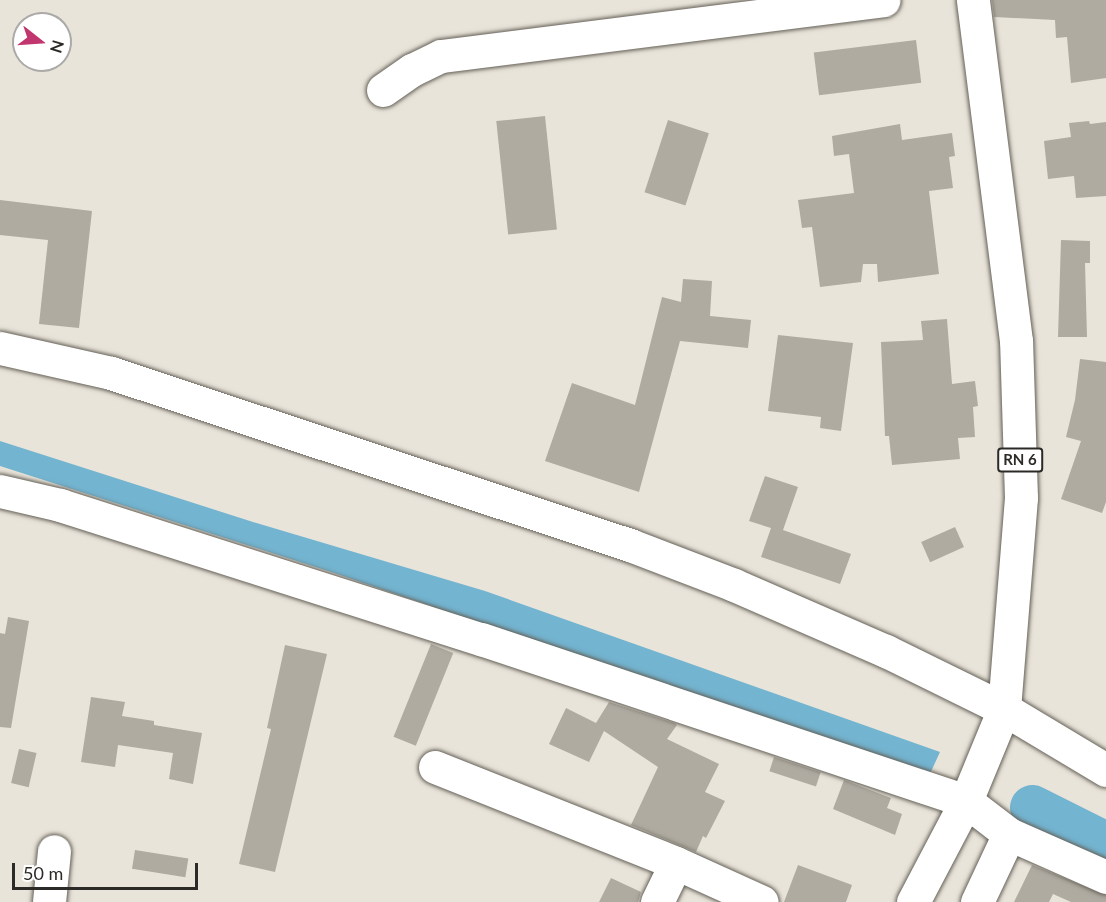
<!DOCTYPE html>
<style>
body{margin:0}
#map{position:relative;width:1106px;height:902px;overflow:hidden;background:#e9e4da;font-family:Lato,sans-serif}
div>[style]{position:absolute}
.water>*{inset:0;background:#73b4d0}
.river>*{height:45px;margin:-22.5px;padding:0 22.5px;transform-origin:22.5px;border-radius:22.5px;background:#73b4d0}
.building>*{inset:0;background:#afaba1;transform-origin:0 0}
.roads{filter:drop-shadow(0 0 2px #646057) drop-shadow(0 0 2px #646057)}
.minor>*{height:33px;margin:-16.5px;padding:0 16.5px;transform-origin:16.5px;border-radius:16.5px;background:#fff}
.major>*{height:33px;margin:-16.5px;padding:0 16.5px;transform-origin:16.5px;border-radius:16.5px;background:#fff}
span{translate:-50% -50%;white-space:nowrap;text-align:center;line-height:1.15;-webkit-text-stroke:5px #fff;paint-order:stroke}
.shield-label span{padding:2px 4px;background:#fff;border:2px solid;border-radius:4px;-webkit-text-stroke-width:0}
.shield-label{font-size:15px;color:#2c2a26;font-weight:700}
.north{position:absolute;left:12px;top:12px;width:60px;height:60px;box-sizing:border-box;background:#fff;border:2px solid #abaaa8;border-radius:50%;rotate:107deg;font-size:16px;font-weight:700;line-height:24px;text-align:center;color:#2c2a26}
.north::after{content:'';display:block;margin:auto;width:21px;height:27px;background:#c1366e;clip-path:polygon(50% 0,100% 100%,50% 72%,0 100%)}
.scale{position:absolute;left:12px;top:863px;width:186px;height:27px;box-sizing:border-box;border:3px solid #2c2a26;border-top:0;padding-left:8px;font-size:18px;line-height:21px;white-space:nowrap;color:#2c2a26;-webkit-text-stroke:4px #fff;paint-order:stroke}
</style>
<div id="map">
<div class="water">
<div style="clip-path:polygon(0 441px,253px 522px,485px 591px,940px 752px,929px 776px,334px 573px,0 466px)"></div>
</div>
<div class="river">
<div style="left:1032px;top:807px;width:83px;rotate:26.6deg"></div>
</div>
<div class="building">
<div style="clip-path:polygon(992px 0,1106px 0,1106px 78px,1071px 83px,1067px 37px,1056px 38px,1055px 20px,994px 17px)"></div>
<div style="left:916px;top:40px;width:43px;height:103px;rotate:83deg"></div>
<div style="left:545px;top:116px;width:114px;height:49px;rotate:84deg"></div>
<div style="left:668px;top:120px;width:43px;height:76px;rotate:18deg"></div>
<div style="clip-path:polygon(1089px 121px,1090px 124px,1106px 122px,1106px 196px,1076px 198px,1074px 176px,1048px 179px,1044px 141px,1071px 137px,1069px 123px)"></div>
<div style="clip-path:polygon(900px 124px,902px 140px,952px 133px,955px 156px,949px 157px,953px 188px,929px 191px,939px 274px,878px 282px,877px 264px,863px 264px,861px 282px,820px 287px,812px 227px,802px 228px,798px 200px,854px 193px,849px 154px,834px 156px,832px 136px)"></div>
<div style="clip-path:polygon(0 200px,92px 211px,79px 328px,39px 324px,48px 240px,0 235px)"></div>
<div style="clip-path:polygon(1061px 240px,1090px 241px,1090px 263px,1085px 263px,1087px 337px,1058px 337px)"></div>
<div style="clip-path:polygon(683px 279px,712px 281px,710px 316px,751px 320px,748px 348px,680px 341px,639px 492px,545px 461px,572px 383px,635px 405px,662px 297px,681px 302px)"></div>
<div style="clip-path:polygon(947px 319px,952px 384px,975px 381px,978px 406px,973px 407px,975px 437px,958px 438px,960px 459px,892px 465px,889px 436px,885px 436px,881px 342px,923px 340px,921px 321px)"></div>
<div style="clip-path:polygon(778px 335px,853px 343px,841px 431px,820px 428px,821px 417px,768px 411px)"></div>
<div style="clip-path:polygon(1080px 359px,1106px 362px,1106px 502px,1102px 513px,1061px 499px,1081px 441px,1066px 437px,1075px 400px)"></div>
<div style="clip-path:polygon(765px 476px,798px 487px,783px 530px,851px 554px,840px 584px,761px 557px,771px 528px,749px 521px)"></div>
<div style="left:955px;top:527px;width:22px;height:37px;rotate:66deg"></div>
<div style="clip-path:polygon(8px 617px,29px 621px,11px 728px,0 727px,0 633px,5px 634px)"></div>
<div style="left:431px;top:644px;width:24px;height:100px;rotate:22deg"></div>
<div style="clip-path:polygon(285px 645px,327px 654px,275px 872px,239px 864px,271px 729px,267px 728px)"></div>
<div style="clip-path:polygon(91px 697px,125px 702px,122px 716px,154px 721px,154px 725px,202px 733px,193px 784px,169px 779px,173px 753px,118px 745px,115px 767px,81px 762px)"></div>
<div style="clip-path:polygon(609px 702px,674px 723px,677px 725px,667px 739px,719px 764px,705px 792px,725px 801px,706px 838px,703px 836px,696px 852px,631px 825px,658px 767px,604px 731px,589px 762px,549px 744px,566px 708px,596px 723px)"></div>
<div style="left:19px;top:749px;width:18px;height:35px;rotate:13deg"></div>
<div style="left:774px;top:757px;width:49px;height:15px;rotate:18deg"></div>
<div style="clip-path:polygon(844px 780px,891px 798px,887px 808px,902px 814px,895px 835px,833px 809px)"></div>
<div style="left:135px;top:850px;width:54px;height:19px;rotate:9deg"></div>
<div style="clip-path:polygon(798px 865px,852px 885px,846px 902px,784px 902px)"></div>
<div style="clip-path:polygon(1032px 865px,1106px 895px,1106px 902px,1071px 902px,1053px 894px,1049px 902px,1014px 902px)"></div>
<div style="clip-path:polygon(611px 878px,641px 892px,638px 902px,599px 902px)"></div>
</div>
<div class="roads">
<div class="minor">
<div style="left:383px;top:90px;width:35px;rotate:-35deg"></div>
<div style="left:412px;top:70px;width:32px;rotate:-26deg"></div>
<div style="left:441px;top:56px;width:446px;rotate:-7.2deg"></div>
<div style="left:0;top:348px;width:114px;rotate:12.7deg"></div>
<div style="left:111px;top:373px;width:547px;rotate:18.34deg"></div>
<div style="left:630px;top:545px;width:111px;rotate:21deg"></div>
<div style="left:734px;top:585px;width:166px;rotate:23.5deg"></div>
<div style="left:886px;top:651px;width:131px;rotate:26.2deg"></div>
<div style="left:1004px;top:709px;width:119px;rotate:30.9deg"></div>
<div style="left:0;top:491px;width:62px;rotate:13.1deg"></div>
<div style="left:60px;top:505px;width:442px;rotate:17.7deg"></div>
<div style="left:481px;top:639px;width:511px;rotate:18.47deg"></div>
<div style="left:966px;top:801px;width:54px;rotate:37.5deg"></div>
<div style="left:1009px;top:834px;width:106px;rotate:23.9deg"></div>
<div style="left:435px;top:767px;width:259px;rotate:21.7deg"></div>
<div style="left:676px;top:863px;width:94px;rotate:24.4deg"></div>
<div style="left:49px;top:902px;width:51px;rotate:-84.4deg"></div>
<div style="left:657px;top:902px;width:43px;rotate:-64deg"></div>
<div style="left:977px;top:902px;width:75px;rotate:-64.8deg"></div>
</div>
<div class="major">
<div style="left:913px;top:902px;width:114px;rotate:-62.3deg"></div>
<div style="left:966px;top:801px;width:100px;rotate:-67.6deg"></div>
<div style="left:1004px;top:709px;width:212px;rotate:-85.4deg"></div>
<div style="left:1021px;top:498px;width:157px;rotate:-91.8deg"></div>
<div style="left:1016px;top:341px;width:344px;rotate:-97.2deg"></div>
</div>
</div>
<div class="shield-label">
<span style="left:1020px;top:460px">RN 6</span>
</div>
<div class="north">N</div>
<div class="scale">50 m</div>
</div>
